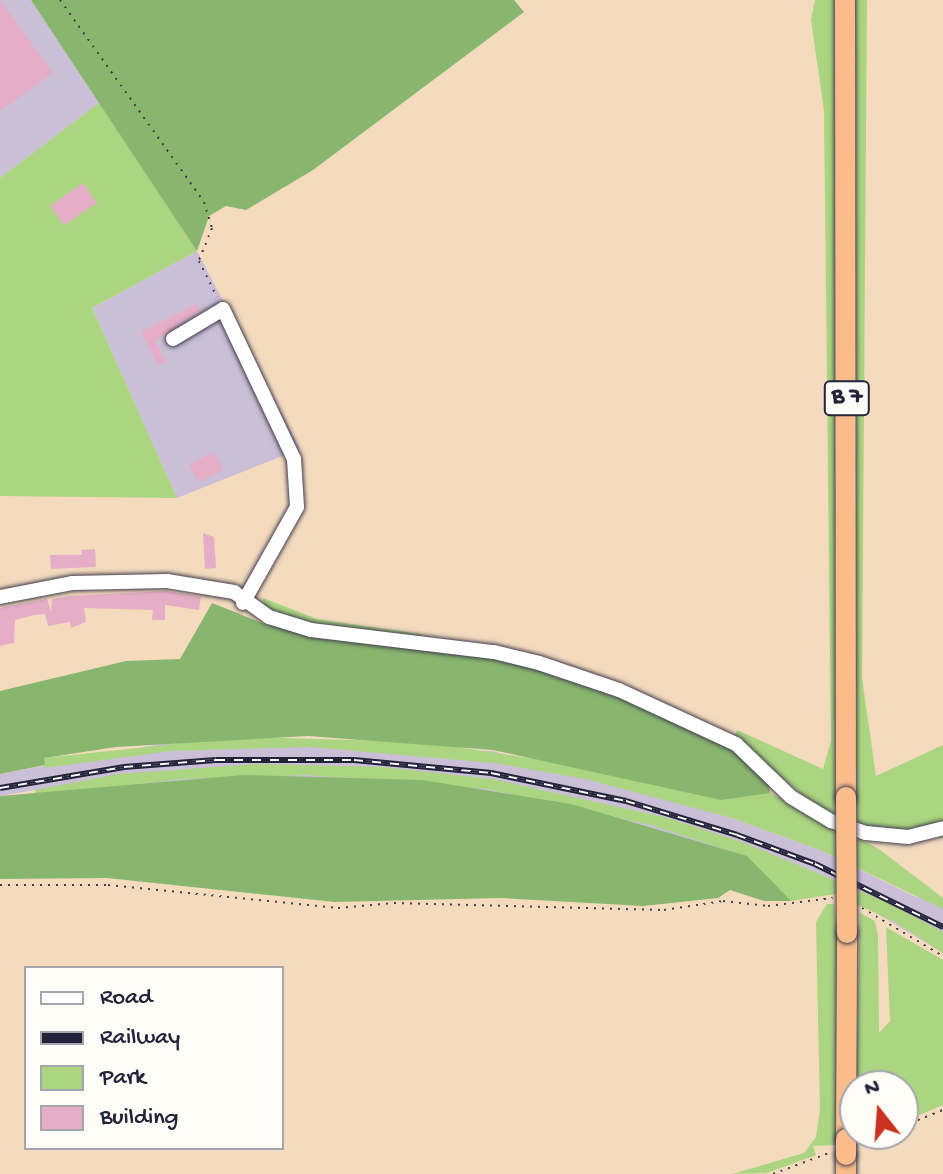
<!DOCTYPE html>
<style>
body{margin:0}
#map{position:relative;width:943px;height:1174px;overflow:hidden;background:#f4dbbe;font-family:"Gochi Hand",sans-serif}
div>[style]{position:absolute}
.industrial>*{inset:0;background:#cabfd6}
.green>*{inset:0;background:#abd580}
.forest>*{inset:0;background:#88b66e}
.building>*{inset:0;background:#e5aec6;transform-origin:0 0}
.path>*{height:2px;margin-top:-1px;transform-origin:0;background:repeating-linear-gradient(90deg,#423e4f 0 2px,transparent 0 8px)}
.roads{filter:drop-shadow(0 0 2px #423e4f) drop-shadow(0 0 2px #423e4f)}
.minor>*{height:14px;margin:-7px;padding:0 7px;transform-origin:7px;border-radius:7px;background:#fff}
.highway>*{height:20px;margin:-10px;padding:0 10px;transform-origin:10px;border-radius:10px;background:#f9bc8a}
.rail>*{height:6px;margin-top:-3px;transform-origin:0;background:repeating-linear-gradient(90deg,#fdfcf7 0 9px,#22223b 0 18px);box-sizing:border-box;border-block:2px solid #22223b}
.bridges{filter:drop-shadow(0 0 2px #423e4f) drop-shadow(0 0 2px #423e4f)}
.highway-bridge>*{height:20px;margin:-10px;padding:0 10px;transform-origin:10px;border-radius:10px;background:#f9bc8a}
span{translate:-50% -50%;white-space:nowrap;text-align:center;line-height:1.15;-webkit-text-stroke:6px #fdfcf7;paint-order:stroke}
.shield-label span{padding:2px 6px;background:#fdfcf7;border:2px solid;border-radius:6px;-webkit-text-stroke-width:0}
.shield-label{font-size:24px;color:#22223b;font-weight:700}
.legend{position:absolute;left:24px;top:966px;width:260px;height:184px;box-sizing:border-box;background:#fdfcf7;border:2px solid #a5a5ac;margin:0;padding:10px 14px;list-style:none;font-size:24px;color:#22223b}
.legend li{display:flex;align-items:center;gap:16px;height:40px}
.legend b{width:40px;border:2px solid #a5a5ac}
.north{position:absolute;left:839px;top:1070px;width:80px;height:80px;box-sizing:border-box;background:#fdfcf7;border:2px solid #a5a5ac;border-radius:50%;rotate:343deg;font-size:22px;font-weight:700;line-height:32px;text-align:center;color:#22223b}
.north::after{content:'';display:block;margin:auto;width:28px;height:36px;background:#c8321e;clip-path:polygon(50% 0,100% 100%,50% 72%,0 100%)}
</style>
<div id="map">
<div class="industrial">
<div style="clip-path:polygon(0 0,31px 0,100px 102px,0 178px)"></div>
<div style="clip-path:polygon(197px 251px,300px 449px,177px 498px,92px 308px)"></div>
<div style="clip-path:polygon(177px 741px,493px 751px,732px 818px,820px 850px,916px 897px,943px 898px,943px 953px,866px 907px,747px 856px,35px 790px,0 796px,0 774px)"></div>
</div>
<div class="green">
<div style="clip-path:polygon(815px 0,867px 0,862px 678px,876px 776px,943px 745px,943px 821px,911px 830px,862px 826px,812px 803px,735px 737px,737px 730px,823px 769px,831px 741px,824px 110px,811px 20px)"></div>
<div style="clip-path:polygon(100px 102px,197px 251px,92px 308px,177px 498px,0 496px,0 178px)"></div>
<div style="clip-path:polygon(263px 598px,317px 619px,421px 634px,420px 638px,356px 634px,265px 613px)"></div>
<div style="clip-path:polygon(242px 737px,426px 742px,579px 766px,661px 787px,770px 793px,879px 849px,943px 898px,943px 909px,820px 850px,732px 818px,585px 779px,494px 763px,310px 747px,171px 751px,45px 768px,43px 758px)"></div>
<div style="clip-path:polygon(256px 764px,382px 767px,492px 779px,664px 817px,745px 843px,884px 901px,943px 932px,943px 953px,895px 922px,835px 894px,791px 901px,746px 856px,651px 825px,487px 789px,307px 775px,180px 779px,53px 795px,36px 796px,35px 790px,118px 774px)"></div>
<div style="clip-path:polygon(827px 904px,834px 904px,837px 929px,836px 1145px,813px 1146px,816px 1155px,767px 1173px,732px 1174px,804px 1153px,816px 1137px,820px 1109px,816px 922px)"></div>
<div style="clip-path:polygon(860px 913px,875px 921px,878px 936px,879px 1033px,890px 1021px,886px 927px,943px 960px,943px 1105px,903px 1122px,903px 1086px,856px 1086px)"></div>
</div>
<div class="forest">
<div style="clip-path:polygon(31px 0,514px 0,524px 12px,313px 170px,246px 210px,226px 206px,209px 216px,197px 251px)"></div>
<div style="clip-path:polygon(212px 603px,267px 625px,311px 635px,494px 657px,619px 695px,732px 748px,769px 784px,770px 793px,721px 800px,493px 750px,308px 736px,116px 747px,44px 758px,45px 765px,0 774px,0 691px,126px 661px,180px 659px)"></div>
<div style="clip-path:polygon(244px 775px,422px 780px,571px 804px,747px 856px,791px 901px,764px 901px,730px 890px,718px 898px,643px 906px,500px 898px,335px 902px,107px 878px,0 879px,0 796px)"></div>
</div>
<div class="building">
<div style="clip-path:polygon(0 0,53px 73px,0 111px)"></div>
<div style="left:83px;top:183px;width:24px;height:40px;rotate:55deg"></div>
<div style="clip-path:polygon(196px 304px,200px 311px,155px 341px,166px 362px,158px 365px,141px 332px)"></div>
<div style="left:214px;top:452px;width:20px;height:28px;rotate:63deg"></div>
<div style="clip-path:polygon(203px 533px,214px 537px,216px 568px,205px 569px)"></div>
<div style="clip-path:polygon(95px 549px,96px 567px,51px 569px,50px 555px,82px 555px,81px 550px)"></div>
<div style="clip-path:polygon(166px 591px,201px 597px,199px 610px,165px 605px,165px 620px,152px 620px,153px 610px,84px 608px,86px 622px,71px 628px,70px 622px,48px 626px,45px 614px,34px 615px,15px 620px,14px 643px,0 646px,0 608px,47px 599px,51px 611px,52px 599px,69px 596px)"></div>
</div>
<div class="path">
<div style="left:60px;top:0;width:248px;rotate:54.5deg"></div>
<div style="left:204px;top:202px;width:27px;rotate:73deg"></div>
<div style="left:212px;top:228px;width:35px;rotate:112deg"></div>
<div style="left:199px;top:261px;width:40px;rotate:63.4deg"></div>
<div style="left:0;top:885px;width:108px"></div>
<div style="left:108px;top:885px;width:231px;rotate:5.7deg"></div>
<div style="left:338px;top:908px;width:56px;rotate:-5.1deg"></div>
<div style="left:394px;top:903px;width:270px;rotate:1.5deg"></div>
<div style="left:664px;top:910px;width:60px;rotate:-8.7deg"></div>
<div style="left:723px;top:901px;width:45px;rotate:6.3deg"></div>
<div style="left:768px;top:906px;width:65px;rotate:-7deg"></div>
<div style="left:862px;top:908px;width:94px;rotate:30.7deg"></div>
<div style="left:903px;top:1126px;width:43px;rotate:-21.8deg"></div>
<div style="left:867px;top:1139px;width:14px;rotate:-21deg"></div>
<div style="left:773px;top:1174px;width:60px;rotate:-20.6deg"></div>
</div>
<div class="roads">
<div class="minor">
<div style="left:173px;top:339px;width:58px;rotate:-31deg"></div>
<div style="left:223px;top:309px;width:166px;rotate:64.7deg"></div>
<div style="left:294px;top:459px;width:48px;rotate:86.4deg"></div>
<div style="left:297px;top:507px;width:110px;rotate:119.4deg"></div>
<div style="left:0;top:597px;width:73px;rotate:-11deg"></div>
<div style="left:72px;top:583px;width:95px;rotate:-1.2deg"></div>
<div style="left:167px;top:581px;width:68px;rotate:9.3deg"></div>
<div style="left:234px;top:592px;width:43px;rotate:35.5deg"></div>
<div style="left:269px;top:617px;width:44px;rotate:17.2deg"></div>
<div style="left:311px;top:630px;width:184px;rotate:6.9deg"></div>
<div style="left:494px;top:652px;width:46px;rotate:13.7deg"></div>
<div style="left:539px;top:663px;width:84px;rotate:18.6deg"></div>
<div style="left:619px;top:690px;width:129px;rotate:24.8deg"></div>
<div style="left:736px;top:744px;width:76px;rotate:43.9deg"></div>
<div style="left:791px;top:797px;width:47px;rotate:31deg"></div>
<div style="left:831px;top:821px;width:37px;rotate:19deg"></div>
<div style="left:866px;top:833px;width:42px;rotate:5.4deg"></div>
<div style="left:908px;top:837px;width:36px;rotate:-14deg"></div>
</div>
<div class="highway">
<div style="left:845px;top:0;width:797px;rotate:89.93deg"></div>
<div style="left:846px;top:1139px;width:206px;rotate:-89.7deg"></div>
<div style="left:846px;top:1174px;width:19px;rotate:-90deg"></div>
</div>
</div>
<div class="rail">
<div style="left:0;top:788px;width:126px;rotate:-9.6deg"></div>
<div style="left:124px;top:767px;width:92px;rotate:-4.4deg"></div>
<div style="left:216px;top:760px;width:138px"></div>
<div style="left:354px;top:760px;width:138px;rotate:5.4deg"></div>
<div style="left:491px;top:773px;width:138px;rotate:11.7deg"></div>
<div style="left:626px;top:801px;width:116px;rotate:17deg"></div>
<div style="left:737px;top:835px;width:83px;rotate:20.4deg"></div>
<div style="left:815px;top:864px;width:143px;rotate:26.2deg"></div>
</div>
<div class="bridges">
<div class="highway-bridge">
<div style="left:846px;top:797px;width:136px;rotate:89.6deg"></div>
<div style="left:846px;top:1155px;width:16px;rotate:-90deg"></div>
</div>
</div>
<div class="shield-label">
<span style="left:847px;top:398px">B 7</span>
</div>
<ul class="legend">
<li><b style="height:10px;background:#fff"></b>Road</li>
<li><b style="height:10px;background:#22223b"></b>Railway</li>
<li><b style="height:22px;background:#abd580"></b>Park</li>
<li><b style="height:22px;background:#e5aec6"></b>Building</li>
</ul>
<div class="north">N</div>
</div>
